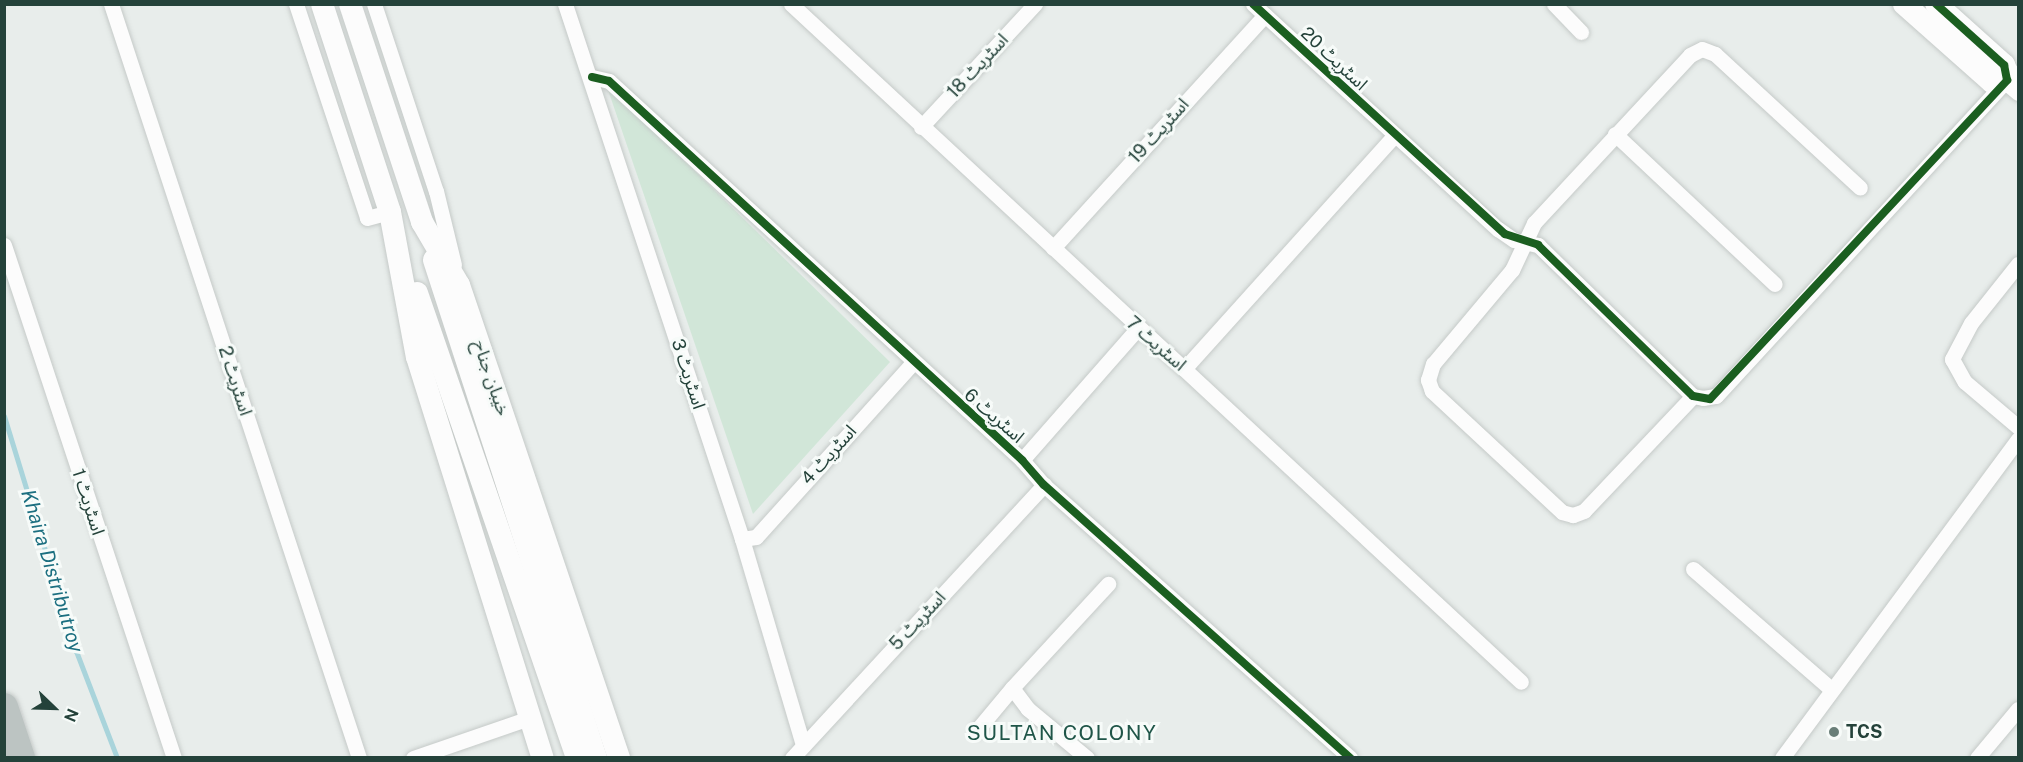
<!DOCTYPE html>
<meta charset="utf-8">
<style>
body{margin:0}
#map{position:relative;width:2023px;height:762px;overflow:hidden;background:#e8edeb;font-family:"Public Sans","Noto Sans Arabic",sans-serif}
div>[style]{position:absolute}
.green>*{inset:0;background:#d1e6d8}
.stream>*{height:5px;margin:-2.5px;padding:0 2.5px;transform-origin:2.5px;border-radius:2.5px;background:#a9d4db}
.roads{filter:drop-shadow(0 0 2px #c5cac8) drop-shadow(0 0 2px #c5cac8)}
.street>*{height:15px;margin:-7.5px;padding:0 7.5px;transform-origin:7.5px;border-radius:7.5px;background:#fcfcfc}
.secondary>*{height:22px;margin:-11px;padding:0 11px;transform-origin:11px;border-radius:11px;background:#fcfcfc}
.highway>*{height:28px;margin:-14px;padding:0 14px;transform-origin:14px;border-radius:14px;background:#bcc4c2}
.cycleway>*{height:8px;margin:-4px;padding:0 4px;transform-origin:4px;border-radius:4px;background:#1b5e20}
.dots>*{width:16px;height:16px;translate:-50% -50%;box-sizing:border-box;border:3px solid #f7fbf9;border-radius:50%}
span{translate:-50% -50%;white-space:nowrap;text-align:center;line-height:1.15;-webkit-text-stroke:6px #f7fbf9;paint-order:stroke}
.street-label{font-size:18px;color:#24423a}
.poi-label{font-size:18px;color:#24423a;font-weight:700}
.left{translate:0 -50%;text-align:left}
.water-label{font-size:20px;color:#1c6f80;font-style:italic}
.quarter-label{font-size:21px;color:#1f5548;letter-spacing:1.5px}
.frame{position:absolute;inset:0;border:6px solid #24423a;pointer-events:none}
.north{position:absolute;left:24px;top:678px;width:60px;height:60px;-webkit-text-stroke:4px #f7fbf9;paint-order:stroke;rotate:113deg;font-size:16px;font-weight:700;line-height:24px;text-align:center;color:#24423a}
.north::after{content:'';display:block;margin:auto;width:21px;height:27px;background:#24423a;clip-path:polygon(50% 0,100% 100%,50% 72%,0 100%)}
</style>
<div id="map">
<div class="green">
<div style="clip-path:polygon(606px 84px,890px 362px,753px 514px)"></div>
</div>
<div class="stream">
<div style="left:4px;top:416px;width:246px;rotate:73deg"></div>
<div style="left:76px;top:651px;width:115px;rotate:69deg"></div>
</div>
<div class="roads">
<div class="street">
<div style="left:111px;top:4px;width:794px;rotate:71.79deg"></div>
<div style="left:296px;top:4px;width:225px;rotate:71.6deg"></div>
<div style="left:367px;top:218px;width:24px;rotate:-15deg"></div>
<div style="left:374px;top:4px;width:197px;rotate:71.7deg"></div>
<div style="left:436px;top:191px;width:76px;rotate:76.3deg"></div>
<div style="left:565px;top:4px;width:564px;rotate:71.69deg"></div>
<div style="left:742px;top:539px;width:215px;rotate:73.5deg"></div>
<div style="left:791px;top:4px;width:996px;rotate:42.88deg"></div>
<div style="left:1253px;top:4px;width:333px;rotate:42.6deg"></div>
<div style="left:1498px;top:229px;width:19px;rotate:35deg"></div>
<div style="left:1514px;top:240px;width:25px;rotate:12deg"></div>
<div style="left:1538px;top:245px;width:216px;rotate:44.3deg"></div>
<div style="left:1693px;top:396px;width:10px;rotate:11deg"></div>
<div style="left:1703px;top:398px;width:13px;rotate:-9deg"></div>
<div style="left:1716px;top:396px;width:427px;rotate:-47.4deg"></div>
<div style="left:2005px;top:82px;width:17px;rotate:40deg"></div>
<div style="left:1554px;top:4px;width:39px;rotate:46deg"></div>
<div style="left:592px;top:77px;width:17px;rotate:13deg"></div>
<div style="left:609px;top:81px;width:561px;rotate:42.54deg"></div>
<div style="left:1022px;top:460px;width:33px;rotate:49deg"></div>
<div style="left:1044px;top:485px;width:410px;rotate:41.7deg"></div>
<div style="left:921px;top:127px;width:168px;rotate:-47.2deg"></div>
<div style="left:1615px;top:134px;width:219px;rotate:43.2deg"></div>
<div style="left:4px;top:245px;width:540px;rotate:71.67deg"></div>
<div style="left:1053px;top:248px;width:315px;rotate:-47.7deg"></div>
<div style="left:2018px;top:264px;width:75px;rotate:128.5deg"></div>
<div style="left:1971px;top:323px;width:41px;rotate:117.8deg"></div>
<div style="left:1952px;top:359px;width:26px;rotate:61deg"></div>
<div style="left:1965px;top:382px;width:70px;rotate:40.3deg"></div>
<div style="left:1184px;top:369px;width:314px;rotate:-48deg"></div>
<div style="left:1693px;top:396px;width:158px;rotate:133.5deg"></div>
<div style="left:1584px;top:511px;width:12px;rotate:160deg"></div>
<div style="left:1573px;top:515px;width:11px;rotate:-165deg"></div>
<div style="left:1562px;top:512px;width:178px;rotate:-137.1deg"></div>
<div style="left:1432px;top:391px;width:12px;rotate:-110deg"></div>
<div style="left:1428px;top:380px;width:17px;rotate:-73deg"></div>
<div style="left:1433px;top:364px;width:123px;rotate:-50deg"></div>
<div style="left:1512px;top:270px;width:52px;rotate:-64.9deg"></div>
<div style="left:1534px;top:223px;width:229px;rotate:-47.1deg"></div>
<div style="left:1690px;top:55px;width:13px;rotate:-27deg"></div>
<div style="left:1702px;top:49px;width:14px;rotate:21deg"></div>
<div style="left:1715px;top:54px;width:197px;rotate:42.7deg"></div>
<div style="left:1022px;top:460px;width:174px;rotate:-48.7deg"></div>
<div style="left:742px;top:539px;width:14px;rotate:-8deg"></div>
<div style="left:756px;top:537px;width:233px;rotate:-48deg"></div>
<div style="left:1693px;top:569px;width:184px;rotate:41deg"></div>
<div style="left:977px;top:730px;width:55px;rotate:-50.2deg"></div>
<div style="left:413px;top:758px;width:126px;rotate:-19deg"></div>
<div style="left:792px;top:758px;width:372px;rotate:-47.3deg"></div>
<div style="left:1087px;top:758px;width:77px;rotate:-140.3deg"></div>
<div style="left:1028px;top:709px;width:26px;rotate:-127deg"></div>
<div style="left:1012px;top:688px;width:142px;rotate:-47.3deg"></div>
<div style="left:1782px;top:758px;width:397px;rotate:-53.5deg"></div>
<div style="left:1977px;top:758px;width:64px;rotate:-50.1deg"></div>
</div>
<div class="secondary">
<div style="left:322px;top:4px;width:219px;rotate:71.9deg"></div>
<div style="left:390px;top:212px;width:147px;rotate:79.5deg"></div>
<div style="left:417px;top:357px;width:420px;rotate:72.6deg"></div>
<div style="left:350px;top:4px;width:230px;rotate:71.7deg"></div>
<div style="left:422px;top:222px;width:73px;rotate:59.6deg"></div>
<div style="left:459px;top:285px;width:499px;rotate:71.3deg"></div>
<div style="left:1904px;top:4px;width:118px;rotate:41.6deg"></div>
<div style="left:1992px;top:82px;width:13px"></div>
<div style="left:2005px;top:82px;width:9px;rotate:-69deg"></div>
<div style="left:2008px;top:74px;width:10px;rotate:-114deg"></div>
<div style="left:2004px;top:65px;width:91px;rotate:-138.1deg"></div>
<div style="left:434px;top:260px;width:524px;rotate:71.98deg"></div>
<div style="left:417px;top:293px;width:492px;rotate:71deg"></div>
</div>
<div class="highway">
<div style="left:4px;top:707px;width:54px;rotate:71.6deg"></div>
</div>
</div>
<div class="cycleway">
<div style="left:1253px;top:4px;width:341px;rotate:42.4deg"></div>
<div style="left:1505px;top:234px;width:35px;rotate:18deg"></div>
<div style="left:1538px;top:245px;width:216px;rotate:44.3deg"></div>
<div style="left:1693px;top:396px;width:17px;rotate:10deg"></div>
<div style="left:1710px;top:399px;width:436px;rotate:-47deg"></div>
<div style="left:2007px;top:80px;width:15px;rotate:-101deg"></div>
<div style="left:2004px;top:65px;width:91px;rotate:-138.1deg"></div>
<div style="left:592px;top:77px;width:17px;rotate:13deg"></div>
<div style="left:609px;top:81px;width:561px;rotate:42.54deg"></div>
<div style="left:1022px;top:460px;width:33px;rotate:49deg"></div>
<div style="left:1044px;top:485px;width:410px;rotate:41.7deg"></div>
</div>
<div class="dots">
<div style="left:1834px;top:732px;background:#697e78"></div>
</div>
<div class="street-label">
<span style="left:1334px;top:59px;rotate:43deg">اسٹریٹ 20</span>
<span style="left:978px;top:66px;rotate:-47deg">اسٹریٹ 18</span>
<span style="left:1159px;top:131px;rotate:-48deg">اسٹریٹ 19</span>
<span style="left:1156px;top:344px;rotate:41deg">اسٹریٹ 7</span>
<span style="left:688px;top:374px;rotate:72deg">اسٹریٹ 3</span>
<span style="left:491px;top:378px;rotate:71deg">خیبان جناح</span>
<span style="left:235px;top:381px;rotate:72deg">اسٹریٹ 2</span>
<span style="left:994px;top:416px;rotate:41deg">اسٹریٹ 6</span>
<span style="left:829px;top:455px;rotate:-48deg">اسٹریٹ 4</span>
<span style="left:88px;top:502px;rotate:72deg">اسٹریٹ 1</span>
<span style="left:918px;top:621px;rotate:-47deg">اسٹریٹ 5</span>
</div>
<div class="poi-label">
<span class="left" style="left:1846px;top:732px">TCS</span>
</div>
<div class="water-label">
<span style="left:52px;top:571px;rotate:73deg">Khaira Distributroy</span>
</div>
<div class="quarter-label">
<span style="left:1062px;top:733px">SULTAN COLONY</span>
</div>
<div class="frame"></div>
<div class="north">N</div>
</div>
